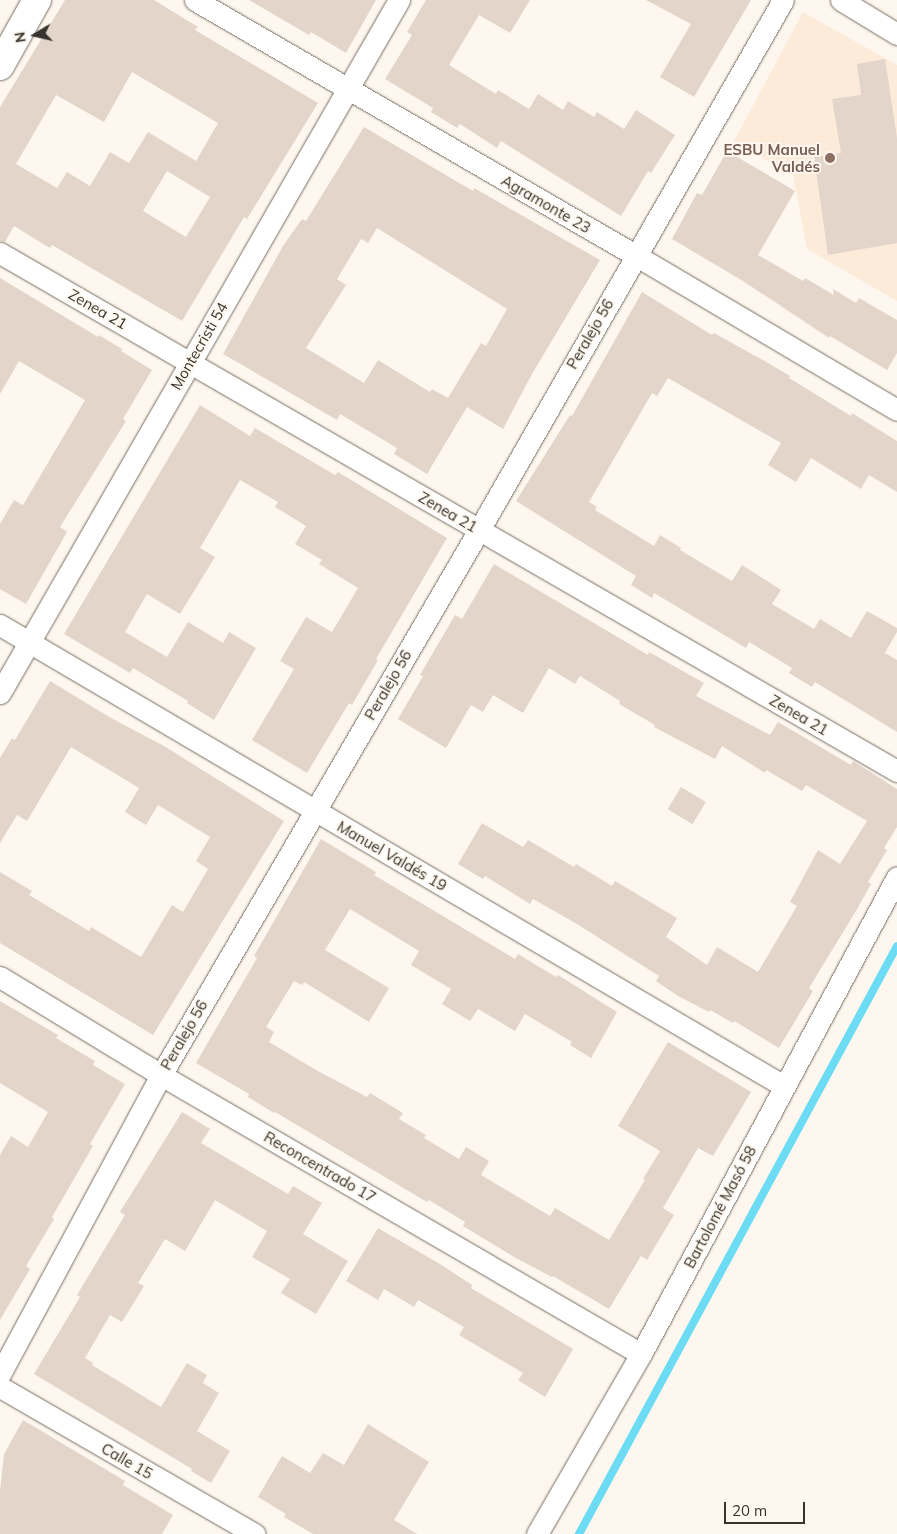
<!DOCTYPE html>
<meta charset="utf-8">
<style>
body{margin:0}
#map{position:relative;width:897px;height:1534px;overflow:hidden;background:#fef7ef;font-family:Mulish,sans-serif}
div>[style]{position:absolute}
.education>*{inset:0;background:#fdebda}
.stream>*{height:8px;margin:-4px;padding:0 4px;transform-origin:4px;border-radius:4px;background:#6bdcf3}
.building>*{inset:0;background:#e3d5ca;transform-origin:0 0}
.roads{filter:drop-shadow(0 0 1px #776d62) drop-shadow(0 0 1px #776d62)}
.street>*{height:21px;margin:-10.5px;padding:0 10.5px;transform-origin:10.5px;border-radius:10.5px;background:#fff}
.secondary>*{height:28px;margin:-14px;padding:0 14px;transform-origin:14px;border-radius:14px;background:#fff}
.dots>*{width:14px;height:14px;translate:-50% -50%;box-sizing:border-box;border:2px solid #fef7ef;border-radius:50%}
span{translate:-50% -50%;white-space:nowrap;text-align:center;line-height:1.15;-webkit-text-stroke:4px #fef7ef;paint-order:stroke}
.education-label{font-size:15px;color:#785e54;font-weight:700}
.right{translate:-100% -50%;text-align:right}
.street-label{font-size:15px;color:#37332e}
.north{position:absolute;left:10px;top:10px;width:50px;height:50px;-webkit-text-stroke:4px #fef7ef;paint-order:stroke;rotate:261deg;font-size:14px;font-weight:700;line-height:20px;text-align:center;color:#37332e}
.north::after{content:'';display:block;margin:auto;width:18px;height:22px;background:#37332e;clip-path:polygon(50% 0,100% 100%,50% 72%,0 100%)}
.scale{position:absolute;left:724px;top:1502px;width:81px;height:22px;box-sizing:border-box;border:2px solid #37332e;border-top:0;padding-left:6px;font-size:15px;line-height:18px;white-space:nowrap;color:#37332e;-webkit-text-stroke:4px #fef7ef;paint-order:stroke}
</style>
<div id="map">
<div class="education">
<div style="clip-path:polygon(803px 12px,897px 65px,897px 301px,807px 249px,793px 175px,734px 141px)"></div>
</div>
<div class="stream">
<div style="left:579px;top:1534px;width:668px;rotate:-61.59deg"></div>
</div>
<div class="building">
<div style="clip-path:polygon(evenodd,65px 0,154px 0,198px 27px,195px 30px,318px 103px,247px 219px,244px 217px,182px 321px,52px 245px,50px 248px,14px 226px,5px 242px,0 241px,0 107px,65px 0,132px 72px,218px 123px,196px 161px,148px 132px,129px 163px,110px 152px,90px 186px,67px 172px,57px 188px,16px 164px,56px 95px,104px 122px,132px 72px,65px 0,167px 171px,210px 197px,186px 237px,143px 211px,167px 171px)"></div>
<div style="clip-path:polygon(249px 0,376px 0,346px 53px,311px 32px,309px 35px)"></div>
<div style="clip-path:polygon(426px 0,530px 0,510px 33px,479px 15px,449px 65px,496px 94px,498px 90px,529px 109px,538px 94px,563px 110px,568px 101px,594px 117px,597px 112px,624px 129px,636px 110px,675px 135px,651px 173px,648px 171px,621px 216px,501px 141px,497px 148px,460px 124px,457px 128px,431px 112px,433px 108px,385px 79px,412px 35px,407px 32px)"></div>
<div style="clip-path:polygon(646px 0,751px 0,694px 97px,660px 77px,691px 24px)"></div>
<div style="clip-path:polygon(885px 59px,897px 138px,897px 243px,828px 255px,814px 157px,841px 153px,832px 99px,861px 95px,857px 64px)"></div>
<div style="clip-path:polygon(evenodd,364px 127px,473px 191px,474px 188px,600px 260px,532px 374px,503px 429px,467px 407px,427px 474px,394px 454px,397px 448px,340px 414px,337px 420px,223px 354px,283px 246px,302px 219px,306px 221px,364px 127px,377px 228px,507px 309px,486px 346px,481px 343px,448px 398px,432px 389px,430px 392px,378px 360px,364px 383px,306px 348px,346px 285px,337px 279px,361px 239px,368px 243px,377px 228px)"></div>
<div style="clip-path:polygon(727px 151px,795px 191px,758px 255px,803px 281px,805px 278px,834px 295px,833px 289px,856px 303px,859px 298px,897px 320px,897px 353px,887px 370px,830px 336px,829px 338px,743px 281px,672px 239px,697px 193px,702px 195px)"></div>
<div style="clip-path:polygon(0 278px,98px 337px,99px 335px,122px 349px,121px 351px,152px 370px,123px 419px,126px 421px,60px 527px,67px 532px,26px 604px,0 589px,0 524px,14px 500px,23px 505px,85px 400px,19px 361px,0 394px)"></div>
<div style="clip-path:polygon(642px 292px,712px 335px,714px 333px,761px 359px,790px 376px,789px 378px,851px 416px,852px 413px,897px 441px,897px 492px,869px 475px,861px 489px,811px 458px,796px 482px,768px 465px,781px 443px,668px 378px,657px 396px,652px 393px,589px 502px,597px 507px,595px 510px,654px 546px,660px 535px,681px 548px,680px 550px,732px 581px,742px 565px,781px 590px,772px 604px,814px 629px,820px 619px,851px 638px,867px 611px,897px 628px,897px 632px,885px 653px,897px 660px,897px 732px,815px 682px,812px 687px,789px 673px,792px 668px,749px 642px,746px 648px,654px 593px,652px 598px,631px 585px,636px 576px,516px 501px,570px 415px,572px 416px)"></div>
<div style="clip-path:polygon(200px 405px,250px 436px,255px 428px,335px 475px,338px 472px,447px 538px,376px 659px,378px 660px,352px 705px,349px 703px,307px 773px,252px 740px,294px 669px,280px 661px,306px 617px,332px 632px,358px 588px,319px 564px,322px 560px,295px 544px,306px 526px,275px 507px,278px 502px,240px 480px,200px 548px,215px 557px,180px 614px,147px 594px,125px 632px,167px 657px,188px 622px,223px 643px,229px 632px,256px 648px,214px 720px,187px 703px,188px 701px,133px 668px,130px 673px,64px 634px)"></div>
<div style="clip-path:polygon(494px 564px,648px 655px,649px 652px,704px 683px,696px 696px,770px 735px,778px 722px,851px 765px,853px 761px,897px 789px,897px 827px,884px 848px,887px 850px,868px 882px,871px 884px,856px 911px,809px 988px,813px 991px,779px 1048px,734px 1021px,733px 1023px,710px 1010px,709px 1012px,678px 996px,656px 981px,659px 976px,577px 924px,533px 899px,530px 904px,485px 876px,483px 879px,458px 864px,482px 823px,523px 847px,528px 840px,574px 867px,576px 864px,612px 886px,615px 881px,677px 918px,666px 937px,707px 965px,717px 947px,758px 972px,797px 906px,790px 902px,818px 850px,840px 864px,867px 821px,806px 785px,802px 791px,766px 770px,765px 773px,722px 746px,715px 759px,654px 727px,655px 725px,619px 704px,620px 701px,580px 676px,575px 684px,549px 668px,523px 713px,493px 695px,483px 712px,471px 705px,446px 748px,398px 719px,423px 676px,420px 675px,455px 615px,462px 619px)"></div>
<div style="clip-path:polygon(50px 681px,111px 718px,164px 746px,284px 821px,153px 1035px,0 943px,0 872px,32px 891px,29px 895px,89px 931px,91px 927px,141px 957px,172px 905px,183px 912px,208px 869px,196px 861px,210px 837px,158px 805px,146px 825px,125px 812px,139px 788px,71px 747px,27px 821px,17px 815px,0 843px,0 758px,12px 738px,15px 740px)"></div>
<div style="left:681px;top:787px;width:29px;height:26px;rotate:31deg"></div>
<div style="clip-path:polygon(321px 839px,376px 872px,374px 875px,515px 959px,518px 954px,556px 977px,558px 975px,617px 1012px,591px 1058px,570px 1045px,572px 1042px,525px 1014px,515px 1031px,478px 1009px,470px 1021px,442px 1004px,451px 989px,411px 965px,419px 951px,350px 909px,325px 950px,389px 988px,369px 1022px,304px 982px,302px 985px,294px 981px,266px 1027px,274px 1032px,269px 1042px,316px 1070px,367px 1097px,370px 1093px,403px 1113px,399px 1119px,426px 1135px,424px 1138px,459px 1159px,466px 1147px,489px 1161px,481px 1175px,550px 1216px,555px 1208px,609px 1240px,645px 1180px,643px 1179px,660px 1151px,618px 1126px,668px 1042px,751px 1092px,713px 1156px,698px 1148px,663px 1208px,674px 1215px,647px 1260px,641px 1256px,609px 1309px,553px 1276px,552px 1277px,514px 1257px,463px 1226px,465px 1222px,429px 1200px,427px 1202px,275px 1112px,274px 1113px,248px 1097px,249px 1094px,196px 1063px,257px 958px,254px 956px)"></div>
<div style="clip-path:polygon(0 1001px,58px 1035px,56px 1038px,95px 1061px,93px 1065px,125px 1084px,90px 1144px,93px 1146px,52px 1217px,54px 1219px,26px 1266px,30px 1269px,0 1320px,0 1155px,11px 1136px,28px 1147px,48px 1112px,0 1083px)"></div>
<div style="clip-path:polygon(182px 1112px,210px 1129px,201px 1143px,288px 1194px,293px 1186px,322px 1203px,303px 1234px,348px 1261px,316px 1314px,281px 1293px,290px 1279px,252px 1257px,267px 1231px,215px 1200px,185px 1251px,165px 1239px,138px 1283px,144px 1286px,122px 1322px,110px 1315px,85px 1358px,93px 1363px,92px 1365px,161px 1407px,187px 1363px,207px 1375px,203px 1383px,219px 1393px,197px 1431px,230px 1451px,211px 1483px,191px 1471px,192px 1469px,34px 1374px,80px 1297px,77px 1295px,125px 1215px,120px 1212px)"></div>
<div style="clip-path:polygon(378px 1228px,440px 1264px,472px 1285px,471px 1288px,573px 1349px,545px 1397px,518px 1380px,523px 1373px,459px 1335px,464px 1327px,418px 1300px,414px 1307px,384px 1289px,378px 1300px,346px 1281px)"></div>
<div style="clip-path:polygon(23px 1420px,125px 1481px,123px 1485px,173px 1515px,162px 1534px,0 1534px,0 1491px,4px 1454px)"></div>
<div style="clip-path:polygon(368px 1424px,429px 1462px,394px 1520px,417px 1534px,313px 1534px,284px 1517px,286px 1514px,258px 1497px,282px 1456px,310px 1473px,323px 1453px,344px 1465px)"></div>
</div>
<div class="roads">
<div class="street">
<div style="left:195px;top:0;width:509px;rotate:30.09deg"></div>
<div style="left:635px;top:255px;width:304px;rotate:30.6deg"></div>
<div style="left:841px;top:0;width:66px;rotate:31.3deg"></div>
<div style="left:0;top:253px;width:1036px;rotate:30.01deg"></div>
<div style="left:0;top:625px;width:909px;rotate:30.46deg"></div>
<div style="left:0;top:693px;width:800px;rotate:-60.07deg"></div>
<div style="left:0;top:977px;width:188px;rotate:31.3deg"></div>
<div style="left:161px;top:1075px;width:555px;rotate:30.17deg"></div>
<div style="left:0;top:1374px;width:340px;rotate:-61.7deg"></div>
<div style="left:161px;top:1075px;width:631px;rotate:-59.74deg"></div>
<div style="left:479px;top:530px;width:611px;rotate:-60.16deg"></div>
<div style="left:0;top:1387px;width:294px;rotate:30deg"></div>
<div style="left:537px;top:1534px;width:208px;rotate:-60deg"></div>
<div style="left:641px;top:1354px;width:541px;rotate:-61.78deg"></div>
</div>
<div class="secondary">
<div style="left:0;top:66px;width:76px;rotate:-60.7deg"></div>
</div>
</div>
<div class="dots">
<div style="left:830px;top:158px;background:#8d6e63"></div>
</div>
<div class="education-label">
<span class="right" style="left:820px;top:158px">ESBU Manuel<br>Valdés</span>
</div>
<div class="street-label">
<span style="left:546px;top:204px;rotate:30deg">Agramonte 23</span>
<span style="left:98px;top:309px;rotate:30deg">Zenea 21</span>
<span style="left:590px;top:334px;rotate:-60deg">Peralejo 56</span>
<span style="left:199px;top:346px;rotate:-60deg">Montecristi 54</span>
<span style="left:448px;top:512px;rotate:30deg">Zenea 21</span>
<span style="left:388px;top:685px;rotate:-60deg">Peralejo 56</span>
<span style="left:799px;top:715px;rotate:30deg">Zenea 21</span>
<span style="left:392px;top:856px;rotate:30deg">Manuel Valdés 19</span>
<span style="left:184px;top:1035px;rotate:-60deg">Peralejo 56</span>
<span style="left:320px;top:1167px;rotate:30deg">Reconcentrado 17</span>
<span style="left:720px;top:1207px;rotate:-62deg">Bartolomé Masó 58</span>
<span style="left:127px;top:1461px;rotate:30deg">Calle 15</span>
</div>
<div class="north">N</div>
<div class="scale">20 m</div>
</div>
